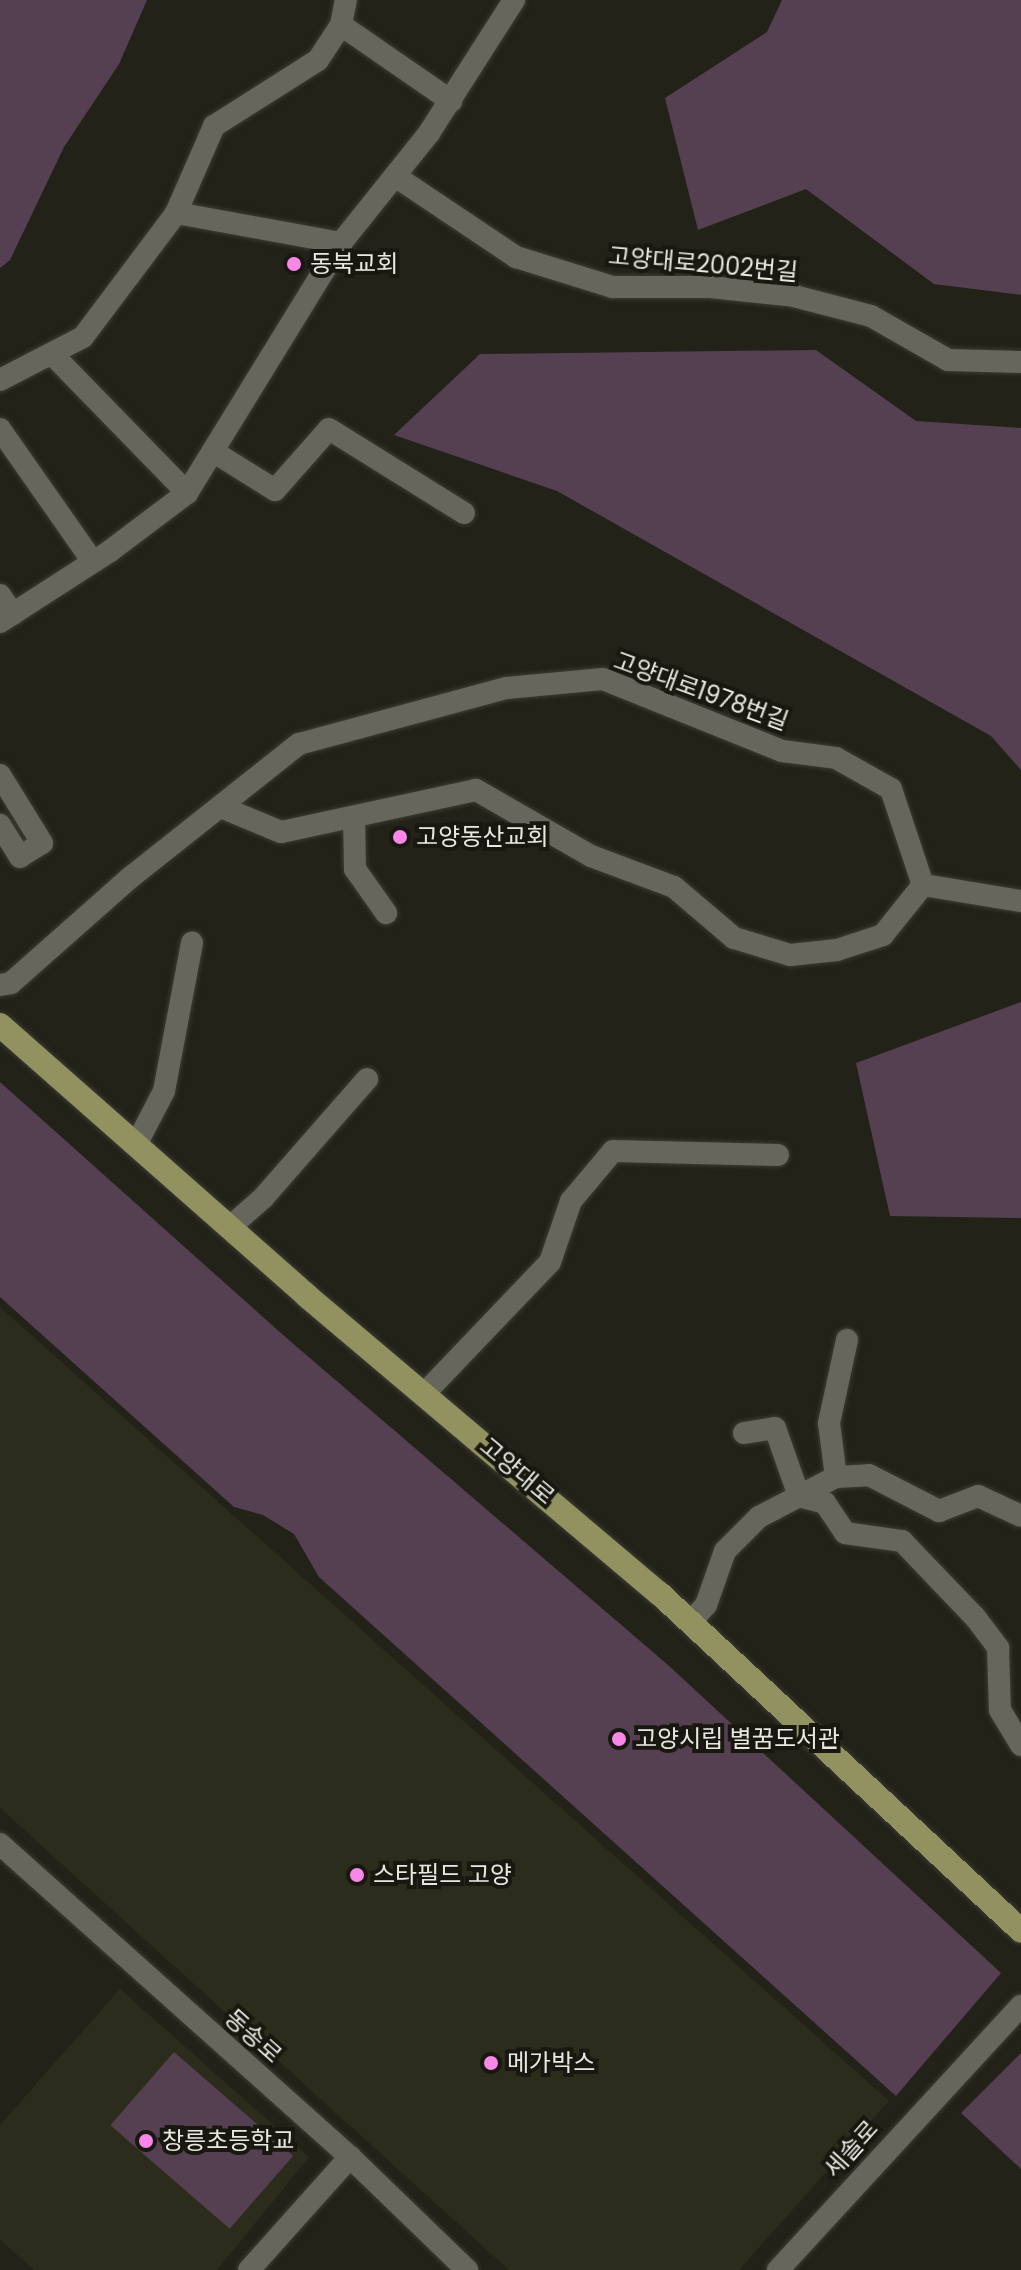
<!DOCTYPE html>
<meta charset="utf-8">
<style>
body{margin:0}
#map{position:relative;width:1021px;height:2270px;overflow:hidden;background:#222219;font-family:Poppins,"Noto Sans KR",sans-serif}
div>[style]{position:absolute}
.built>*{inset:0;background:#2c2c1c}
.green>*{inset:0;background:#554051;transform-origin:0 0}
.roads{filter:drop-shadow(0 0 2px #3c3c35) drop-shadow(0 0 2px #3c3c35)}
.minor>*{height:22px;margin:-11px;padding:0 11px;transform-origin:11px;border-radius:11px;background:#66665c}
.major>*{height:24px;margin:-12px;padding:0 12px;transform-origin:12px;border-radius:12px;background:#929160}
.dots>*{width:22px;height:22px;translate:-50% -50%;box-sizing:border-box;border:4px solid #191810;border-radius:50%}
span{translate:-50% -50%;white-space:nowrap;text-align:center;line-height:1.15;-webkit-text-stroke:8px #191810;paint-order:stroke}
.poi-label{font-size:24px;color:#e8e8e2}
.left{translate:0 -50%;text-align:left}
.street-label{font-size:24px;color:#e8e8e2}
</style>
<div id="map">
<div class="built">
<div style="clip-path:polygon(0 1307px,889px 2101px,739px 2270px,509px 2270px,0 1808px)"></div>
<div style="clip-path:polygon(120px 1989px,309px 2157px,217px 2270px,34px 2270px,0 2240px,0 2125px)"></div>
</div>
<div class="green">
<div style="clip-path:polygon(0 0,147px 0,119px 64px,64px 147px,10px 260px,0 268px)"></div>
<div style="clip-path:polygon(782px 0,1021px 0,1021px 295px,934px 284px,806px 189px,698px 230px,665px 98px,767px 32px)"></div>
<div style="clip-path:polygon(816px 350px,916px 421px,1021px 428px,1021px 770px,991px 736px,557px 491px,394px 435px,480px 354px)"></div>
<div style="clip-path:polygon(1021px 1002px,1021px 1218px,890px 1216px,856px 1063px)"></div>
<div style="clip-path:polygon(0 1082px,283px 1335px,668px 1665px,1001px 1973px,896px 2096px,319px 1577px,294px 1534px,263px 1515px,234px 1507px,0 1297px)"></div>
<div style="left:174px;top:2052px;width:158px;height:97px;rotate:41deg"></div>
<div style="clip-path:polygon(1021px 2053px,1021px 2169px,961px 2113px)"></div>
</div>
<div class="roads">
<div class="minor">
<div style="left:341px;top:25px;width:134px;rotate:34.6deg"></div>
<div style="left:395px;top:176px;width:146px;rotate:33.8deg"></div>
<div style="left:516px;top:257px;width:102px;rotate:17.2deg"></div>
<div style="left:613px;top:287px;width:97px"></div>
<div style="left:710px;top:287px;width:84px;rotate:6.1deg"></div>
<div style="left:794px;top:296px;width:80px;rotate:14.6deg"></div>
<div style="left:871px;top:316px;width:89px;rotate:29.7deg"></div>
<div style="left:948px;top:360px;width:73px;rotate:1.6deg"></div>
<div style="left:176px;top:213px;width:168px;rotate:10.3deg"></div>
<div style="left:54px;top:356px;width:191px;rotate:45.8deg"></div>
<div style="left:0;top:380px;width:93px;rotate:-27.4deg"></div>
<div style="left:83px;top:337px;width:155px;rotate:-53.1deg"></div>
<div style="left:176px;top:213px;width:95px;rotate:-66.4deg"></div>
<div style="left:214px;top:126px;width:123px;rotate:-32.4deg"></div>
<div style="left:318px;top:60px;width:42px;rotate:-56.7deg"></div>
<div style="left:341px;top:25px;width:25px;rotate:-79deg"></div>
<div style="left:0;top:429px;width:162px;rotate:55deg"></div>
<div style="left:214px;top:452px;width:72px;rotate:31.9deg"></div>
<div style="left:275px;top:490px;width:81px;rotate:-48.5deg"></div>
<div style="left:329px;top:429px;width:159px;rotate:31.9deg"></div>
<div style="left:0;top:595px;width:23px;rotate:56deg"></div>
<div style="left:0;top:622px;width:131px;rotate:-32.8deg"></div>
<div style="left:110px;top:551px;width:96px;rotate:-37deg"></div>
<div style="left:187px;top:493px;width:294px;rotate:-58.4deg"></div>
<div style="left:341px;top:243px;width:141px;rotate:-51.3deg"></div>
<div style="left:429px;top:133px;width:158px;rotate:-57.4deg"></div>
<div style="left:0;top:775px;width:80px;rotate:58.3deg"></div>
<div style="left:42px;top:843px;width:26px;rotate:148deg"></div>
<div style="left:20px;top:857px;width:38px;rotate:-122deg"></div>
<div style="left:354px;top:817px;width:52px;rotate:88.9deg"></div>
<div style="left:355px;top:869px;width:54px;rotate:54.8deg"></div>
<div style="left:923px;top:885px;width:99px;rotate:9.3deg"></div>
<div style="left:0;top:985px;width:11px;rotate:-10deg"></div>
<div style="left:11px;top:983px;width:160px;rotate:-41.5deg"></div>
<div style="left:131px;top:877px;width:214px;rotate:-38.4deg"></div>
<div style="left:299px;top:744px;width:215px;rotate:-15.1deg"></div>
<div style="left:507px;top:688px;width:96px;rotate:-5.4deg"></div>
<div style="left:603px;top:679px;width:193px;rotate:21.9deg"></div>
<div style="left:782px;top:751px;width:54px;rotate:7.4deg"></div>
<div style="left:836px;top:758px;width:63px;rotate:29.4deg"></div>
<div style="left:891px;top:789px;width:101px;rotate:71.6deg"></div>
<div style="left:923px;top:885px;width:64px;rotate:128.7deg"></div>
<div style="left:883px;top:935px;width:48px;rotate:161.9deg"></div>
<div style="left:837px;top:950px;width:47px;rotate:173.9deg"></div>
<div style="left:790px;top:955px;width:59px;rotate:-163.1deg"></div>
<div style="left:734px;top:938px;width:79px;rotate:-139.6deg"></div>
<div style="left:674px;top:887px;width:89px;rotate:-159.5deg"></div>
<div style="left:591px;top:856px;width:133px;rotate:-150.1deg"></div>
<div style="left:476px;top:790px;width:199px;rotate:167.8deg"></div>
<div style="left:281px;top:832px;width:63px;rotate:-157.5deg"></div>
<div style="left:136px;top:1145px;width:61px;rotate:-62.6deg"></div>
<div style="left:164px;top:1091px;width:151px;rotate:-79.3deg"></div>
<div style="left:230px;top:1227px;width:44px;rotate:-41.3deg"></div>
<div style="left:263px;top:1198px;width:158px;rotate:-48.8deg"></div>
<div style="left:424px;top:1394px;width:182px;rotate:-46.3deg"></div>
<div style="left:550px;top:1262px;width:65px;rotate:-71deg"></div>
<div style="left:571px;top:1201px;width:65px;rotate:-50deg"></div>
<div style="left:613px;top:1151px;width:165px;rotate:1.4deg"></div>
<div style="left:744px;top:1433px;width:31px;rotate:-9deg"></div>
<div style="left:775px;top:1428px;width:72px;rotate:70.6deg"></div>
<div style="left:799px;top:1496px;width:27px;rotate:15deg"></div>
<div style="left:825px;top:1503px;width:36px;rotate:56deg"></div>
<div style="left:845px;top:1533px;width:58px;rotate:8deg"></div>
<div style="left:902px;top:1541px;width:105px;rotate:46.2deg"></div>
<div style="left:975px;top:1617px;width:39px;rotate:53deg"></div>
<div style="left:998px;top:1648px;width:62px;rotate:88.2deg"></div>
<div style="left:1000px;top:1710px;width:41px;rotate:59deg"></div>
<div style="left:836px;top:1477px;width:54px;rotate:-97.4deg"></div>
<div style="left:829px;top:1423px;width:85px;rotate:-77.8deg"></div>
<div style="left:691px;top:1622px;width:23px;rotate:-49deg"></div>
<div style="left:706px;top:1605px;width:57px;rotate:-70.6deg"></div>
<div style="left:725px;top:1551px;width:48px;rotate:-45deg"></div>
<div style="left:759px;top:1517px;width:87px;rotate:-27.5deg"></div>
<div style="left:836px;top:1477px;width:33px;rotate:-3deg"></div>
<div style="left:869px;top:1475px;width:79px;rotate:27.2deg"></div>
<div style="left:939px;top:1511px;width:42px;rotate:-21deg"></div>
<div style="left:978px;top:1496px;width:47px;rotate:24.9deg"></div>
<div style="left:0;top:1844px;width:470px;rotate:41.8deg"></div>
<div style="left:350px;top:2157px;width:163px;rotate:44deg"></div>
<div style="left:249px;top:2270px;width:152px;rotate:-48.2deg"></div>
<div style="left:778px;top:2270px;width:359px;rotate:-47.4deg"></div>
</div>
<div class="major">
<div style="left:0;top:1025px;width:409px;rotate:41.4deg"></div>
<div style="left:307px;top:1296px;width:461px;rotate:40.2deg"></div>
<div style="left:659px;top:1593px;width:495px;rotate:43deg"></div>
</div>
</div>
<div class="dots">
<div style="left:294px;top:264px;background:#f987e8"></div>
<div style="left:400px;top:837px;background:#f987e8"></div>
<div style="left:619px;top:1739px;background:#f987e8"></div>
<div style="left:357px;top:1875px;background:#f987e8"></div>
<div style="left:491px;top:2063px;background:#f987e8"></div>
<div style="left:146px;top:2141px;background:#f987e8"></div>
</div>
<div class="poi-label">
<span class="left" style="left:310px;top:264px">동북교회</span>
<span class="left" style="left:416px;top:837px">고양동산교회</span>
<span class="left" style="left:635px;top:1739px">고양시립 별꿈도서관</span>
<span class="left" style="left:373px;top:1875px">스타필드 고양</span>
<span class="left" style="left:507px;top:2063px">메가박스</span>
<span class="left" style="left:162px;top:2141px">창릉초등학교</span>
</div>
<div class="street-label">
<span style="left:703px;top:264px;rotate:5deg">고양대로2002번길</span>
<span style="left:701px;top:691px;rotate:20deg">고양대로1978번길</span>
<span style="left:517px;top:1471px;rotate:40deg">고양대로</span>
<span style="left:253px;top:2036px;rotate:42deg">동송로</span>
<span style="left:851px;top:2149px;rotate:-48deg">세솔로</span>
</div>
</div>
